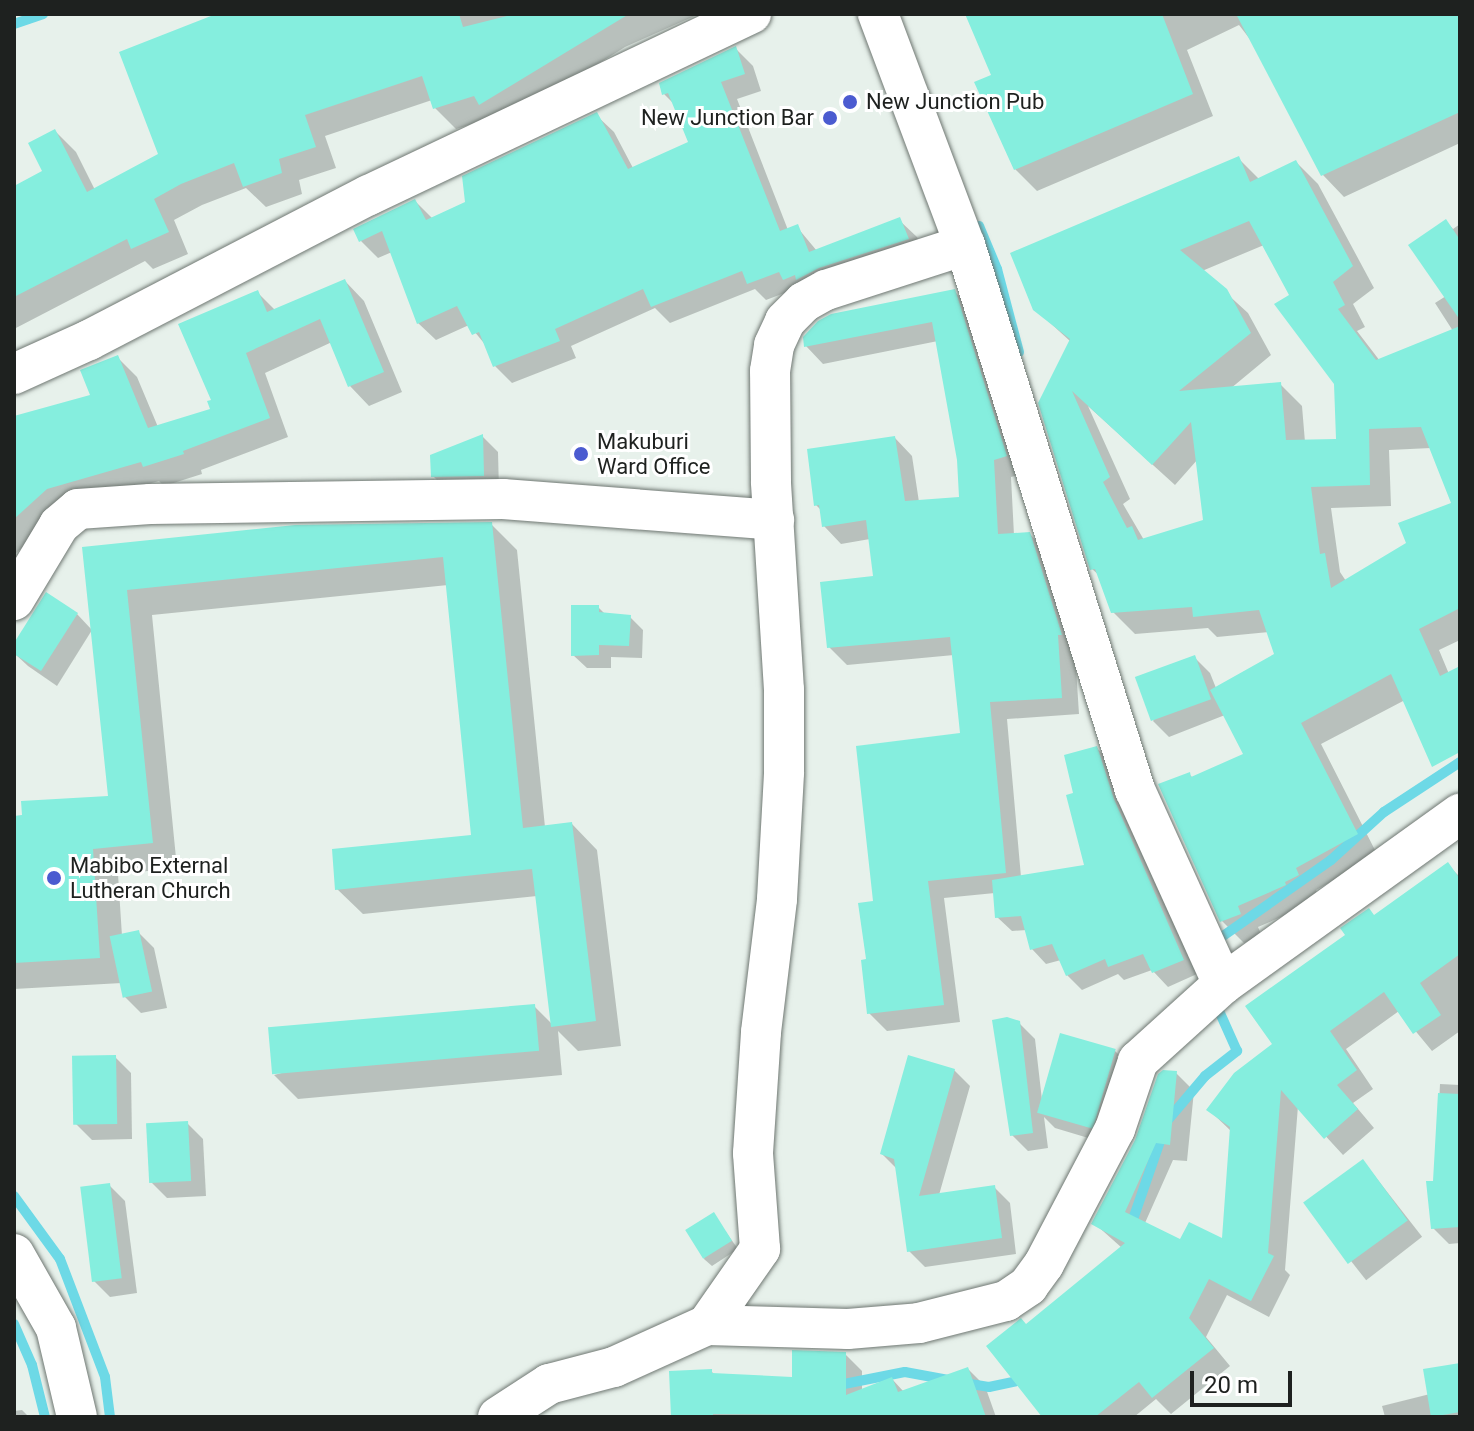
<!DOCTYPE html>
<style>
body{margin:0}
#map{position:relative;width:1474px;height:1431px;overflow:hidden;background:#e7f1eb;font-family:Roboto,sans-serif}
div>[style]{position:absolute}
.shadow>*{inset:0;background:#0003;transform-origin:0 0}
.stream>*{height:10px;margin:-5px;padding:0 5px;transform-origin:5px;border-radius:5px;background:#6dd9e6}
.building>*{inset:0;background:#85eede;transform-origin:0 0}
.roads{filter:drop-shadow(0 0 2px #6f7772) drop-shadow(0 0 2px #6f7772)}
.minor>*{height:40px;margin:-20px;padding:0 20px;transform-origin:20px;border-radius:20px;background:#fff}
.dots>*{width:22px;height:22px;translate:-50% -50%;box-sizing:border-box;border:4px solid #fff;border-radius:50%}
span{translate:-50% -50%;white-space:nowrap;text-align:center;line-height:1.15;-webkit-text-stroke:6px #fff;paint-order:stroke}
.poi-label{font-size:22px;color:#1e211f}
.left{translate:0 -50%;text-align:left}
.right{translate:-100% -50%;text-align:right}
.frame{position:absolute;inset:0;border:16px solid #1e211f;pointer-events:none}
.scale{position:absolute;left:1190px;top:1371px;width:102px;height:36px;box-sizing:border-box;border:4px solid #1e211f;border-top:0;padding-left:10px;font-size:24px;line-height:28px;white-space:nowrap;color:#1e211f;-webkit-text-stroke:6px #fff;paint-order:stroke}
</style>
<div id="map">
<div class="shadow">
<div style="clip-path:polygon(217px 14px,699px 14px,625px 47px,501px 125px,494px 117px,456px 129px,435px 108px,432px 100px,325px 136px,336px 168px,299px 180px,302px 194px,266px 207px,246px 188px,202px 205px,174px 220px,188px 254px,153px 269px,145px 261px,14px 329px,14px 188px,45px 172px,55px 131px,76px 152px,95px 190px,161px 155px)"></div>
<div style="clip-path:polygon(968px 14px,1460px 14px,1460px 143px,1344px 197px,1323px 175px,1256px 47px,1239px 25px,1187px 50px,1213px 116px,1037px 191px,1015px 169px,994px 76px)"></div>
<div style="clip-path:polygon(736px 49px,753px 66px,761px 91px,737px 99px,788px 230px,797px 227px,817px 251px,899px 220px,917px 237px,925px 256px,795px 289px,766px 300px,755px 289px,670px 323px,655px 308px,571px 346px,576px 358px,512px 383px,495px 366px,488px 348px,469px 325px,436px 340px,418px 323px,392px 252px,378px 258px,361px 241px,356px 230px,415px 201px,433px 219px,467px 203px,596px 115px,614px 132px,633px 168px,690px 144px,675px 105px,664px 94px)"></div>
<div style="clip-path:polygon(evenodd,1238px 158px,1259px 179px,1296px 162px,1318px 184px,1374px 288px,1353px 304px,1365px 327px,1357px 331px,1380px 361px,1453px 331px,1435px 303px,1446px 296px,1446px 221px,1453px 229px,1460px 224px,1460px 640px,1439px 650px,1449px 674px,1460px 668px,1460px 750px,1405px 700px,1321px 744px,1378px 856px,1316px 890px,1319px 897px,1306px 906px,1258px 927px,1262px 936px,1244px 943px,1222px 921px,1189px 774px,1193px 778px,1246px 754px,1225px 715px,1169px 737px,1153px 721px,1194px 657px,1210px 673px,1216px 688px,1276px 655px,1269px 632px,1217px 637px,1208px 628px,1135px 634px,1113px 612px,1100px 576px,1092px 569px,1040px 403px,1071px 342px,1035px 309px,1238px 158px,1264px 245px,1336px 384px,1338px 441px,1305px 442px,1302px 406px,1280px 384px,1230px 389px,1271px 355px,1248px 313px,1202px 271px,1264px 245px,1238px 158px,1088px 406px,1175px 485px,1198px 459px,1205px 522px,1144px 540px,1123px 504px,1130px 499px,1088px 406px,1238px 158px,1431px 448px,1453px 504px,1408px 543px,1346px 581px,1340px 572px,1331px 508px,1391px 506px,1389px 450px,1431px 448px)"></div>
<div style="clip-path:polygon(345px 281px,364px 301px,402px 392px,369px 406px,350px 386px,332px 342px,265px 373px,288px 437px,201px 470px,202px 474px,164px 486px,159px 481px,67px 507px,14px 555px,14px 418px,92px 396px,117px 357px,137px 377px,158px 427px,213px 410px,257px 292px,275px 310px)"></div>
<div style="clip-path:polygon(954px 291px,972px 309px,1023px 474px,1011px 477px,1014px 535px,1030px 534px,1047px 552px,1075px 652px,1079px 714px,1007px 719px,1021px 877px,1087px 867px,1075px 795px,1097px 748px,1111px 763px,1128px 816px,1197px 974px,1168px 987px,1152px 970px,1124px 980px,1118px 974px,1082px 990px,1067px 975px,1061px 960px,1046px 964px,1032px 949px,1027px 930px,1012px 931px,997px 917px,995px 893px,944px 898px,960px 1022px,887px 1031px,869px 1013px,868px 961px,875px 903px,962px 735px,954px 655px,847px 665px,829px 647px,875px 578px,870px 539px,841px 544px,824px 526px,821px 510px,816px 505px,895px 438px,912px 456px,919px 502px,961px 499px,959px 460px,938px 341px,823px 364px,806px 346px)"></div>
<div style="clip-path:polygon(483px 437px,498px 452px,499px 491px,449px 492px,433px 476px)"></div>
<div style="clip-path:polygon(491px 524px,517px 550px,545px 827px,572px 824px,597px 850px,621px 1046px,578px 1051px,558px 1031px,562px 1075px,298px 1099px,274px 1075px,534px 1006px,552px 1024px,537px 896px,363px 914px,337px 889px,473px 837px,448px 585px,152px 615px,177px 868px,118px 874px,122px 936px,138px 932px,154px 948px,167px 1008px,141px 1013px,125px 997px,122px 983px,14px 989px,14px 817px,110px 798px,85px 549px)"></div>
<div style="clip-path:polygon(598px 607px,606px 615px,630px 617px,643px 630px,642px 658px,611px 657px,611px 668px,587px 668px,573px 655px)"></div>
<div style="clip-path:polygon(77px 614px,92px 630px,57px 686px,28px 666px,14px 653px,14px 647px)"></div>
<div style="clip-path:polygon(1448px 865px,1460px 877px,1460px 1031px,1432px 1051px,1399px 1011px,1346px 1049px,1373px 1089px,1353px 1103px,1374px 1128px,1343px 1155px,1298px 1106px,1285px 1270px,1290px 1275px,1269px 1317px,1227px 1295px,1206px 1337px,1230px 1366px,1171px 1414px,1156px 1399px,1134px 1417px,1045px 1417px,1026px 1326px,1122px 1248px,1094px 1223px,1176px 1073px,1194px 1091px,1187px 1161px,1173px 1160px,1145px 1223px,1181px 1241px,1223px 1241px,1232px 1132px,1209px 1110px,1275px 1045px,1375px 917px)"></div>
<div style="clip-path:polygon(1019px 1023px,1035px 1039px,1042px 1100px,1062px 1035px,1115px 1051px,1131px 1067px,1105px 1143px,1055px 1128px,1044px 1117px,1048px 1148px,1028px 1151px,1012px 1135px)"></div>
<div style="clip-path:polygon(115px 1057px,131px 1073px,132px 1139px,92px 1140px,76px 1124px)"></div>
<div style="clip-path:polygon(954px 1070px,970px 1086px,939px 1195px,994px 1187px,1010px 1203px,1016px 1254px,925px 1267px,909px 1251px,898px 1170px,882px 1154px)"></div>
<div style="clip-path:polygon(1440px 1084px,1460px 1085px,1460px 1243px,1449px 1244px,1433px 1228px)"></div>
<div style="clip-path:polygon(187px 1123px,203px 1139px,206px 1196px,167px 1198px,151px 1182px)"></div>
<div style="left:1363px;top:1161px;width:96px;height:71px;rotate:52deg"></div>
<div style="clip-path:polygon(109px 1185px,125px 1201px,137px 1293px,110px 1297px,94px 1281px)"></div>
<div style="clip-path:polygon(713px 1214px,738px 1249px,712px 1266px,704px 1259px)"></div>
<div style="clip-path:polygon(845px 1354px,862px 1371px,862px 1391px,892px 1379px,904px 1392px,968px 1369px,985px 1386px,996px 1417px,673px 1417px,711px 1371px,715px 1375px,794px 1380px)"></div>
<div style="clip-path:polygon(1460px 1365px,1460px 1417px,1385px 1417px,1382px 1406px,1430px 1394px)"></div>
<div style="clip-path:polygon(22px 1410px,29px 1417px,14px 1417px,14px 1411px)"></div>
</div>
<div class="stream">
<div style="left:14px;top:24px;width:31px;rotate:-19deg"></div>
<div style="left:979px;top:226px;width:47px;rotate:67.3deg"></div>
<div style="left:997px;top:269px;width:86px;rotate:75.2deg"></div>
<div style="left:1213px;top:943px;width:144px;rotate:-35.1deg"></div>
<div style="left:1331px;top:860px;width:72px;rotate:-42.2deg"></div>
<div style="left:1384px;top:812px;width:91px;rotate:-33.3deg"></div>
<div style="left:14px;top:1196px;width:78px;rotate:53.9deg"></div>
<div style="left:60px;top:1259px;width:126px;rotate:69.1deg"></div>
<div style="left:105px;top:1377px;width:40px;rotate:82.9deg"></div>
<div style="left:1130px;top:1228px;width:113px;rotate:-70.9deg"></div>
<div style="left:1167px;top:1121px;width:59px;rotate:-49.8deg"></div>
<div style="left:1205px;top:1076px;width:41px;rotate:-38deg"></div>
<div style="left:1237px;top:1051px;width:51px;rotate:-114.1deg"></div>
<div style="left:14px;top:1324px;width:45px;rotate:66.3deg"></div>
<div style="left:32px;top:1365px;width:54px;rotate:76deg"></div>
<div style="left:964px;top:1383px;width:25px;rotate:9deg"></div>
<div style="left:989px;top:1387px;width:39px;rotate:-12deg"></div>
<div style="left:834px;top:1386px;width:72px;rotate:-11.2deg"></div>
<div style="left:905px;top:1372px;width:44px;rotate:10.5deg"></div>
</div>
<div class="building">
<div style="clip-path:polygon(216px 14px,459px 14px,463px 27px,515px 14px,629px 14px,479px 105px,474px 96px,433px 109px,422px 76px,305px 115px,316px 147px,279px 159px,282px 173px,243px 187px,234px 163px,181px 184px,154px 199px,169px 232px,131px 249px,127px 239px,14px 297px,14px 186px,42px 171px,28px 143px,55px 129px,87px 192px,158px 154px,119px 52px)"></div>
<div style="clip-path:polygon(965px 14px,1162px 14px,1193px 94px,1014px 170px,974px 82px,991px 75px)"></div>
<div style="clip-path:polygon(1236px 14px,1460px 14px,1460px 112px,1321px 176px)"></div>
<div style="clip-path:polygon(736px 46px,745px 74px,721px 82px,780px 231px,798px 224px,809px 252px,900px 217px,909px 239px,819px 268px,796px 280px,795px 275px,783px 280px,779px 272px,747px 284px,742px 271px,651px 307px,643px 289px,555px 329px,560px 341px,493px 367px,479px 332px,472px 335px,457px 306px,417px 324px,382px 231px,359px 242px,353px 229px,415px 199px,426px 220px,465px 202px,462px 176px,597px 112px,628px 169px,688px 142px,668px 93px,662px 95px,659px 83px)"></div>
<div style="clip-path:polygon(evenodd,1239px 156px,1250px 182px,1296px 160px,1353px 266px,1333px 282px,1345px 305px,1338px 309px,1376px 360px,1460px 326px,1460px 608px,1419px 629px,1440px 676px,1460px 666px,1460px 752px,1432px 767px,1391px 674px,1301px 723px,1358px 834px,1296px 868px,1299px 875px,1285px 882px,1286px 885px,1238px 906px,1241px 914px,1220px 922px,1158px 784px,1190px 772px,1191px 777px,1243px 754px,1210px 690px,1274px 654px,1259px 610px,1193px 617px,1192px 607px,1111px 613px,1095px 569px,1090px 570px,1038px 403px,1070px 339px,1033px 310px,1010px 253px,1239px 156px,1249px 221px,1289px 295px,1274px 304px,1334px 384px,1336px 439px,1286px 440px,1281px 382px,1179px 391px,1251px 333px,1227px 289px,1180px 250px,1249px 221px,1239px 156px,1072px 391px,1152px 465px,1191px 422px,1203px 520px,1138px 540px,1132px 526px,1127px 528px,1103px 482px,1110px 477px,1072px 391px,1239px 156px,1421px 427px,1451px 503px,1398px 523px,1406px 543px,1331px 588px,1325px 553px,1320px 554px,1311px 487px,1370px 485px,1369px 429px,1421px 427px)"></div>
<div style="clip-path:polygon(1446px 219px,1460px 240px,1460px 320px,1408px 245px)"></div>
<div style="clip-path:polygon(345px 279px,384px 372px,348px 387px,320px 319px,246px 353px,270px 418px,183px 451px,184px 454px,143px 467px,141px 462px,47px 489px,14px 519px,14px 416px,90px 395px,80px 370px,118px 355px,148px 428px,210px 409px,207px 401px,211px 400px,178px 324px,258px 290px,267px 312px)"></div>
<div style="clip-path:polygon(955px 289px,1007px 456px,994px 460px,998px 534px,1030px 532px,1062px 635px,1058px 635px,1062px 698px,990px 702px,1006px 873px,928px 881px,944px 1005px,867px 1014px,861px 960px,866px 959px,858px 903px,873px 901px,856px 746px,960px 733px,950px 637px,827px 648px,820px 582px,873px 576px,866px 520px,822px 527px,819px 505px,814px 506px,807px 449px,895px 436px,905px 501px,959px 497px,957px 460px,932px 322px,804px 347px,803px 337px,818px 321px,831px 314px)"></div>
<div style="clip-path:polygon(483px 434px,484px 476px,431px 477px,430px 455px)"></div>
<div style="clip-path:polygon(492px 522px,523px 828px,572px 822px,596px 1021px,551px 1027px,532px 869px,335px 890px,332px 849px,471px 835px,443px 557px,127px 590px,153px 843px,93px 849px,100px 958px,14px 963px,14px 816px,22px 815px,21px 801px,108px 796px,82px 547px,295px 525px)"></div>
<div style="clip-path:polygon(46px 592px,78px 613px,41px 671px,14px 654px,14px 643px)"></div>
<div style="clip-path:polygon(571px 605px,599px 605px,599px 612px,631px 615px,629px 646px,599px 645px,599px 655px,571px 656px)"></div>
<div style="left:1195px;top:655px;width:47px;height:64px;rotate:70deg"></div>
<div style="clip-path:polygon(1097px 746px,1114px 799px,1184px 960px,1152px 973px,1143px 954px,1108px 967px,1105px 959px,1066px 976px,1052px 944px,1030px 950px,1021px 916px,995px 918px,992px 880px,1084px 865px,1066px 795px,1073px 793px,1064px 755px)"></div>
<div style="clip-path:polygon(1448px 862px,1460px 879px,1460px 954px,1420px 983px,1441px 1015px,1413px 1034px,1384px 992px,1330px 1031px,1357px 1070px,1337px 1085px,1358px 1109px,1324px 1139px,1281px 1090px,1268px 1253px,1274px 1256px,1251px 1301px,1209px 1279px,1189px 1318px,1214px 1348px,1152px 1398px,1139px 1382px,1095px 1417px,1042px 1417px,986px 1346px,1021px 1318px,1026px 1324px,1125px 1243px,1091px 1224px,1135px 1140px,1158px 1074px,1163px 1070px,1177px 1071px,1170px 1145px,1156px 1143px,1125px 1212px,1180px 1239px,1189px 1222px,1222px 1238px,1230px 1127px,1206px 1110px,1234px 1073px,1272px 1044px,1245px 1006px,1345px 935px,1340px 928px,1369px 908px,1374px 915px)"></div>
<div style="left:139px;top:930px;width:63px;height:30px;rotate:78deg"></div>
<div style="left:535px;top:1004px;width:47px;height:268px;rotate:85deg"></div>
<div style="clip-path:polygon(1007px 1017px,1020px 1021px,1033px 1133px,1010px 1136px,992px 1020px)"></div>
<div style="left:1060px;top:1033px;width:58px;height:83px;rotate:16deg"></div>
<div style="left:116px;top:1055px;width:69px;height:44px;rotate:89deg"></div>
<div style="clip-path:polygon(908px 1055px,955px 1069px,919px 1196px,995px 1185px,1002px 1238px,907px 1252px,894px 1159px,880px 1154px)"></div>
<div style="clip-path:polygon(1438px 1093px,1460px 1094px,1460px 1227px,1431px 1229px,1426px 1181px,1433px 1181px)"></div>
<div style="left:188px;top:1121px;width:60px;height:42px;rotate:87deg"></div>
<div style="left:1363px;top:1159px;width:76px;height:74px;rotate:54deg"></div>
<div style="left:110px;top:1183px;width:96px;height:30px;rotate:83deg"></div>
<div style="left:714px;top:1212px;width:34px;height:34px;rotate:58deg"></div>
<div style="clip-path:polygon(792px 1350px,846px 1352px,846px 1395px,892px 1377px,898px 1392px,968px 1367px,986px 1417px,713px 1414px,713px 1417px,671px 1417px,669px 1371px,712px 1369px,712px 1373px,792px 1377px)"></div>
<div style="clip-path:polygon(1460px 1363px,1460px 1412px,1431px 1417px,1423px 1369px)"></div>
</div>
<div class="roads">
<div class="minor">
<div style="left:878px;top:14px;width:247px;rotate:69.4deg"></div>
<div style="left:965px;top:245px;width:571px;rotate:72.68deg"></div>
<div style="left:1135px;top:790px;width:213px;rotate:65.6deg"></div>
<div style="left:14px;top:374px;width:82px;rotate:-24.4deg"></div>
<div style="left:89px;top:340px;width:315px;rotate:-27.4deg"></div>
<div style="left:369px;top:195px;width:423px;rotate:-25.4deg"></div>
<div style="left:14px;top:600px;width:87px;rotate:-59deg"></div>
<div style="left:59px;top:525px;width:25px;rotate:-40deg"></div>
<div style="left:78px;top:509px;width:72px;rotate:-4deg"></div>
<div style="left:150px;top:504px;width:353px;rotate:-0.8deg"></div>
<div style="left:503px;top:499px;width:272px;rotate:4.4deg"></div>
<div style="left:14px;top:1254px;width:85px;rotate:60.4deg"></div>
<div style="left:56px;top:1328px;width:91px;rotate:76.7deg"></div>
<div style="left:707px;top:1325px;width:93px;rotate:-55.1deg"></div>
<div style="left:760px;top:1249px;width:96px;rotate:-94.2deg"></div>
<div style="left:753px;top:1153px;width:121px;rotate:-86.2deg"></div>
<div style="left:761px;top:1032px;width:134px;rotate:-83.1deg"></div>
<div style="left:777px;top:899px;width:127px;rotate:-86.8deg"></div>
<div style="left:784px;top:772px;width:82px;rotate:-90deg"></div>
<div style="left:784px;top:690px;width:209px;rotate:-93.6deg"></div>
<div style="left:771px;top:481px;width:110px;rotate:-90.5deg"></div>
<div style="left:770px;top:371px;width:26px;rotate:-81deg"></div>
<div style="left:774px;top:345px;width:26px;rotate:-65deg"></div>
<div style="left:785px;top:321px;width:27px;rotate:-45deg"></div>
<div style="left:804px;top:302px;width:25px;rotate:-29deg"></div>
<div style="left:826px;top:290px;width:146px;rotate:-17.9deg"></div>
<div style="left:498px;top:1417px;width:61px;rotate:-32.9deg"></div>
<div style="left:549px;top:1384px;width:67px;rotate:-14.7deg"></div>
<div style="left:614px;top:1367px;width:102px;rotate:-24.3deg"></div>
<div style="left:707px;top:1325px;width:141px;rotate:1.6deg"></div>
<div style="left:848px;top:1329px;width:71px;rotate:-4.8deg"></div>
<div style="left:919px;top:1323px;width:90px;rotate:-14.2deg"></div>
<div style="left:1006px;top:1301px;width:27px;rotate:-34deg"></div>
<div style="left:1028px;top:1286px;width:27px;rotate:-54deg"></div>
<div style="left:1044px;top:1264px;width:153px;rotate:-62.3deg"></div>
<div style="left:1115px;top:1129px;width:72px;rotate:-71.3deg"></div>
<div style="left:1138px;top:1061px;width:115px;rotate:-42.2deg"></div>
<div style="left:1223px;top:984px;width:292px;rotate:-35.7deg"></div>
</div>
</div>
<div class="dots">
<div style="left:850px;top:102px;background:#4b5bd0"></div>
<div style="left:830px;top:118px;background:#4b5bd0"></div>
<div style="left:581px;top:454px;background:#4b5bd0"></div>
<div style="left:54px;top:878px;background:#4b5bd0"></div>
</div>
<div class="poi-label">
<span class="left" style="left:866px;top:102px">New Junction Pub</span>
<span class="right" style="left:814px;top:118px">New Junction Bar</span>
<span class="left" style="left:597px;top:454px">Makuburi<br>Ward Office</span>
<span class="left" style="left:70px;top:878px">Mabibo External<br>Lutheran Church</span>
</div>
<div class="frame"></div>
<div class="scale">20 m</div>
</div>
